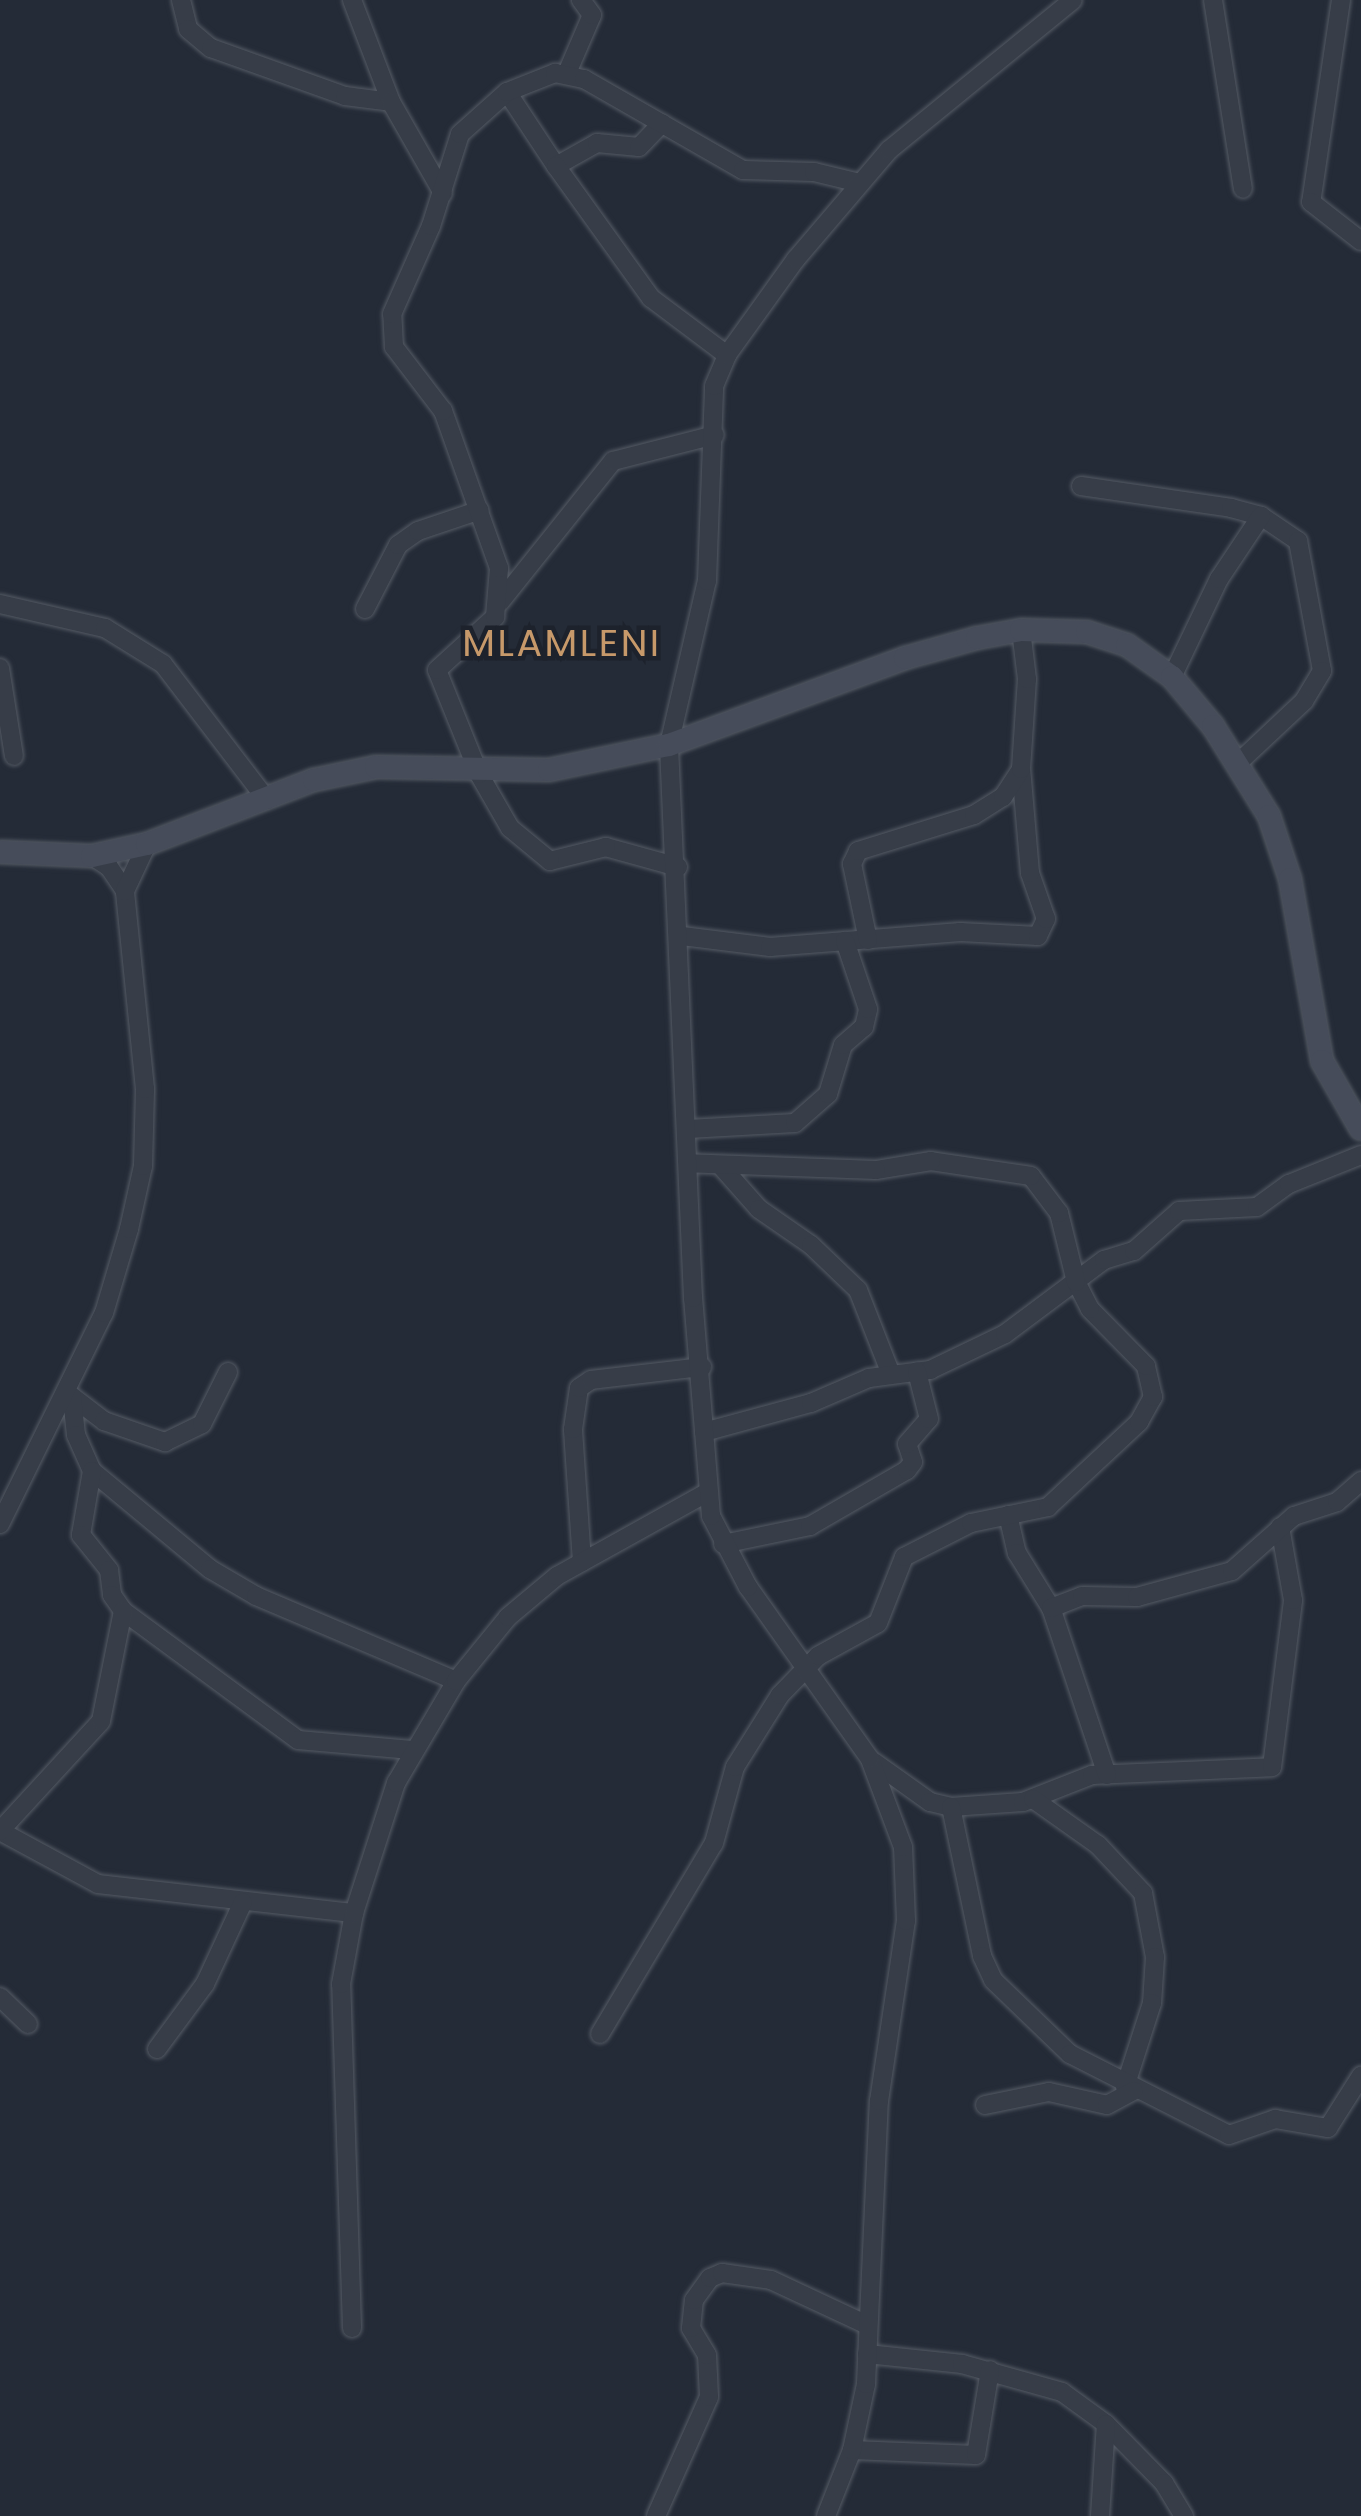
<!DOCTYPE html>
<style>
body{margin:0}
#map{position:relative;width:1361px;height:2516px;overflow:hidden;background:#242b37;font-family:Poppins,sans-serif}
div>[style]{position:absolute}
.roads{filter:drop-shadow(0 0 2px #555b65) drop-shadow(0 0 2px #555b65)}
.street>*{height:18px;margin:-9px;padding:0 9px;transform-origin:9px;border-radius:9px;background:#373d48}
.secondary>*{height:22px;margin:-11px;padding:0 11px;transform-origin:11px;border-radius:11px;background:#464c5a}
span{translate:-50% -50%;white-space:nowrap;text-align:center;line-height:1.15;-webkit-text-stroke:9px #1d222c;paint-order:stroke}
.quarter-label{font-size:38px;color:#c7996a;letter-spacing:2.5px}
</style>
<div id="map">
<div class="roads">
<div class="street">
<div style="left:181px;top:0;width:30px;rotate:76deg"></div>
<div style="left:188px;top:29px;width:30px;rotate:40deg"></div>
<div style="left:211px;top:48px;width:142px;rotate:19.7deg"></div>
<div style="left:345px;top:96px;width:46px;rotate:7.4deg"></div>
<div style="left:352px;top:0;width:109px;rotate:69.1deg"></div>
<div style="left:391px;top:102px;width:105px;rotate:60.3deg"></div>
<div style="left:1213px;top:0;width:191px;rotate:81deg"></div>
<div style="left:1341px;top:0;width:204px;rotate:98.4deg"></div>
<div style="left:1311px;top:202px;width:63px;rotate:38deg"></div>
<div style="left:567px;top:73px;width:63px;rotate:-66.7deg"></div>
<div style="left:592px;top:15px;width:19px;rotate:-126deg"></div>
<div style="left:507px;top:92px;width:89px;rotate:56.5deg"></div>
<div style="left:556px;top:166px;width:47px;rotate:-29.3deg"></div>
<div style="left:597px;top:143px;width:42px;rotate:5.4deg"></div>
<div style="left:639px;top:147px;width:33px;rotate:-46deg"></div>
<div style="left:556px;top:166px;width:163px;rotate:54.3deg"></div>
<div style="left:651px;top:298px;width:95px;rotate:36.9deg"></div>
<div style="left:1081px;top:486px;width:152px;rotate:8.3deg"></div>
<div style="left:1231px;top:508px;width:31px;rotate:15deg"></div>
<div style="left:1261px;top:516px;width:45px;rotate:34deg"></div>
<div style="left:1298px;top:541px;width:132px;rotate:79.5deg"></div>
<div style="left:1322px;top:671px;width:35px;rotate:121deg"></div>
<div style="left:1304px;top:701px;width:91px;rotate:136.8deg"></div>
<div style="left:500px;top:602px;width:181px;rotate:-51.3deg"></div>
<div style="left:613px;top:461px;width:105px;rotate:-14.3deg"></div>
<div style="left:0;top:604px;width:108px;rotate:12.9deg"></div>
<div style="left:105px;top:628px;width:68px;rotate:31.8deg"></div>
<div style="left:163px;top:664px;width:171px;rotate:52.6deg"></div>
<div style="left:365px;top:609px;width:72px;rotate:-62.7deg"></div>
<div style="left:398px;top:545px;width:24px;rotate:-35deg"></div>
<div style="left:418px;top:531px;width:65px;rotate:-18.7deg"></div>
<div style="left:0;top:668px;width:89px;rotate:81deg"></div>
<div style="left:1172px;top:677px;width:109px;rotate:-64.4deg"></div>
<div style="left:1219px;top:579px;width:76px;rotate:-56.3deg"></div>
<div style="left:92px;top:856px;width:20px;rotate:33deg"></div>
<div style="left:109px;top:867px;width:29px;rotate:56deg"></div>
<div style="left:678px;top:867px;width:75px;rotate:-164.5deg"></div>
<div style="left:606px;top:847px;width:58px;rotate:166deg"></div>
<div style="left:550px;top:861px;width:52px;rotate:-140.5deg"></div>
<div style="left:510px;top:828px;width:62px;rotate:-119.9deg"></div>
<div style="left:479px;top:774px;width:112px;rotate:-112deg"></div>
<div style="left:437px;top:670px;width:79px;rotate:-42.4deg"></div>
<div style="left:495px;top:617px;width:49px;rotate:-85.3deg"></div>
<div style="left:499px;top:568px;width:167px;rotate:-109.6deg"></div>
<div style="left:443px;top:411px;width:81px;rotate:-127.4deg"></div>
<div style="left:394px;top:347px;width:33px;rotate:-93deg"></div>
<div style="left:392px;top:314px;width:96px;rotate:-66.1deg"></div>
<div style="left:431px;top:226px;width:96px;rotate:-72.5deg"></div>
<div style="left:460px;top:134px;width:63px;rotate:-41.8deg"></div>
<div style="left:507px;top:92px;width:52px;rotate:-21.6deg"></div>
<div style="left:555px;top:73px;width:30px;rotate:12deg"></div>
<div style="left:584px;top:79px;width:183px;rotate:29.8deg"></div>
<div style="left:743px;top:170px;width:71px;rotate:1.6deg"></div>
<div style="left:814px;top:172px;width:47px;rotate:13.4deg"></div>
<div style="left:682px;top:936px;width:89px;rotate:7.1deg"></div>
<div style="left:770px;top:947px;width:191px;rotate:-4.5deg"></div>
<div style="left:960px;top:932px;width:78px;rotate:2.9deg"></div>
<div style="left:1038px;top:936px;width:19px;rotate:-65deg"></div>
<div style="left:1046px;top:919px;width:49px;rotate:-109.2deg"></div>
<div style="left:1030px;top:873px;width:104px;rotate:-94.9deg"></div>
<div style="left:868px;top:940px;width:78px;rotate:-101.9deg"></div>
<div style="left:852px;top:864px;width:14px;rotate:-65deg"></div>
<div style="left:858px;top:851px;width:121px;rotate:-17.2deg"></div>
<div style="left:974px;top:815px;width:34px;rotate:-32deg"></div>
<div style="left:1003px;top:797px;width:33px;rotate:-57deg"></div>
<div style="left:1021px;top:769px;width:90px;rotate:-86.2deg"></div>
<div style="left:1027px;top:679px;width:49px;rotate:-97deg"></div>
<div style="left:688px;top:1129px;width:107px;rotate:-3.2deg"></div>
<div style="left:795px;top:1123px;width:44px;rotate:-41.3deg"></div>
<div style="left:828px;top:1094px;width:51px;rotate:-73deg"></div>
<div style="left:843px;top:1045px;width:28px;rotate:-41deg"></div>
<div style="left:864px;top:1027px;width:18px;rotate:-77deg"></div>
<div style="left:868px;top:1009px;width:72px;rotate:-108.7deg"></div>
<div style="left:721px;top:1166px;width:57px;rotate:48.5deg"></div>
<div style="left:759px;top:1209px;width:63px;rotate:34.7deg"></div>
<div style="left:811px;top:1245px;width:65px;rotate:43.8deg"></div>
<div style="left:858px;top:1290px;width:90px;rotate:68.6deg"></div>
<div style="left:70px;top:1395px;width:43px;rotate:37.4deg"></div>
<div style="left:104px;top:1421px;width:65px;rotate:19deg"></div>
<div style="left:165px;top:1442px;width:41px;rotate:-25.9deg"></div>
<div style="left:202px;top:1424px;width:58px;rotate:-63.4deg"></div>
<div style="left:72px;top:1397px;width:38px;rotate:84deg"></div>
<div style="left:76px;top:1435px;width:39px;rotate:66deg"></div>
<div style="left:92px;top:1471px;width:153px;rotate:39.7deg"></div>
<div style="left:210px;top:1569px;width:53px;rotate:30.4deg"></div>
<div style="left:256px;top:1596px;width:217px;rotate:23deg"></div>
<div style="left:704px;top:1432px;width:111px;rotate:-15.2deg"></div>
<div style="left:811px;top:1403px;width:63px;rotate:-23.3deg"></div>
<div style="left:869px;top:1378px;width:62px;rotate:-7.5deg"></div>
<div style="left:930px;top:1370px;width:83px;rotate:-25.6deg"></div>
<div style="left:1005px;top:1334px;width:124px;rotate:-36.8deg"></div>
<div style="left:1104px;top:1260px;width:31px;rotate:-17deg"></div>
<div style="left:1134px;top:1251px;width:60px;rotate:-41.6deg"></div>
<div style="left:1179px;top:1211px;width:78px;rotate:-2.9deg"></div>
<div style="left:1257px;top:1207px;width:39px;rotate:-36deg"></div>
<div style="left:1289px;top:1184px;width:78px;rotate:-21.9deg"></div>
<div style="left:92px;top:1471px;width:65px;rotate:99.8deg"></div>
<div style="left:81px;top:1535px;width:45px;rotate:51.3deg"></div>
<div style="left:109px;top:1570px;width:25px;rotate:83deg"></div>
<div style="left:112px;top:1595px;width:19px;rotate:55deg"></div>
<div style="left:123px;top:1611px;width:217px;rotate:36.4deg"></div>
<div style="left:298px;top:1740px;width:114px;rotate:5deg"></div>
<div style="left:1008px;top:1515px;width:39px;rotate:77deg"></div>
<div style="left:1017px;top:1553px;width:65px;rotate:58.3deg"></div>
<div style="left:0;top:1524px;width:235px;rotate:-63.8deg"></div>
<div style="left:104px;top:1313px;width:88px;rotate:-73.4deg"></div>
<div style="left:129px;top:1229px;width:65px;rotate:-77.5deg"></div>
<div style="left:143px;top:1166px;width:77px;rotate:-88.5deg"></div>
<div style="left:145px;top:1089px;width:199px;rotate:-95.8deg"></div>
<div style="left:125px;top:891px;width:52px;rotate:-64.9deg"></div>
<div style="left:723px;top:1544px;width:89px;rotate:-11.7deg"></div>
<div style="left:810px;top:1526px;width:112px;rotate:-30deg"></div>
<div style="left:907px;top:1470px;width:10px;rotate:-53deg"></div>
<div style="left:913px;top:1462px;width:19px;rotate:-108deg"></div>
<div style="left:907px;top:1444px;width:33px;rotate:-49deg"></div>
<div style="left:929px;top:1419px;width:49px;rotate:-104.3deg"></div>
<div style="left:582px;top:1562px;width:133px;rotate:-93.9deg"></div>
<div style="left:573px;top:1429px;width:41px;rotate:-81.7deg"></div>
<div style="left:579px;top:1388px;width:14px;rotate:-34deg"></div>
<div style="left:591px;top:1380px;width:112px;rotate:-6.7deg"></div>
<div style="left:874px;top:1762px;width:69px;rotate:35.5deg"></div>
<div style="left:930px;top:1802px;width:22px;rotate:13deg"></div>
<div style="left:951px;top:1807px;width:72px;rotate:-4deg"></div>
<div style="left:1023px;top:1802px;width:74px;rotate:-21.4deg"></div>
<div style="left:1092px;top:1775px;width:180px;rotate:-2.5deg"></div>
<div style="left:1272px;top:1767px;width:168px;rotate:-82.8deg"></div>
<div style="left:1293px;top:1600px;width:74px;rotate:-100.1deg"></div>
<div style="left:1107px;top:1775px;width:176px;rotate:-108.5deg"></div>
<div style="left:1051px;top:1608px;width:33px;rotate:-21deg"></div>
<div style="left:1082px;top:1596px;width:55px;rotate:1deg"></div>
<div style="left:1137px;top:1597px;width:98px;rotate:-15.3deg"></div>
<div style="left:1232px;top:1571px;width:83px;rotate:-41.6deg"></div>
<div style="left:1294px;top:1516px;width:45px;rotate:-18deg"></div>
<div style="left:1337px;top:1502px;width:32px;rotate:-41deg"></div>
<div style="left:1033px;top:1799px;width:80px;rotate:35.3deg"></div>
<div style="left:1098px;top:1845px;width:66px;rotate:46.8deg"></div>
<div style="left:1143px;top:1893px;width:65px;rotate:79.4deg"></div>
<div style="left:1155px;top:1957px;width:46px;rotate:93.7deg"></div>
<div style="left:1152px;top:2003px;width:88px;rotate:107.8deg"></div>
<div style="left:951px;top:1807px;width:152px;rotate:78.2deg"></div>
<div style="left:982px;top:1956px;width:26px;rotate:65deg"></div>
<div style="left:993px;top:1980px;width:107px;rotate:43.9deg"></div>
<div style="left:1070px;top:2054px;width:178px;rotate:27deg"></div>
<div style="left:1229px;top:2135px;width:49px;rotate:-19.2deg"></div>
<div style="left:1275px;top:2119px;width:54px;rotate:9.6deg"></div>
<div style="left:1328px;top:2128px;width:62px;rotate:-57.6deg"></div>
<div style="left:0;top:1831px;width:111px;rotate:28.4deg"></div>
<div style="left:98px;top:1884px;width:258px;rotate:6.5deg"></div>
<div style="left:0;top:1831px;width:149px;rotate:-47.4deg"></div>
<div style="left:101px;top:1721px;width:112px;rotate:-78.7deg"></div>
<div style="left:0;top:1997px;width:39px;rotate:44deg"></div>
<div style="left:600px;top:2034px;width:222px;rotate:-59.2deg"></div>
<div style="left:714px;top:1843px;width:79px;rotate:-74.6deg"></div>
<div style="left:735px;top:1767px;width:85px;rotate:-58deg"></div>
<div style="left:780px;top:1695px;width:54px;rotate:-45.7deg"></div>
<div style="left:818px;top:1656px;width:68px;rotate:-28.8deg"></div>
<div style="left:878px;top:1623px;width:71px;rotate:-68.5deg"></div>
<div style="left:904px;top:1557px;width:75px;rotate:-26.9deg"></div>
<div style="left:971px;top:1523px;width:79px;rotate:-11.7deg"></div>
<div style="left:1048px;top:1507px;width:125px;rotate:-43deg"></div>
<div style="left:1139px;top:1422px;width:29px;rotate:-61deg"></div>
<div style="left:1153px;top:1397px;width:32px;rotate:-103deg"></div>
<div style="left:1146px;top:1366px;width:80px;rotate:-134.5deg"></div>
<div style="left:1090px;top:1309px;width:30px;rotate:-117deg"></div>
<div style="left:1076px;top:1282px;width:71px;rotate:-103.8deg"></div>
<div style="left:1059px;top:1213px;width:46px;rotate:-127.1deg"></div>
<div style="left:1031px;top:1176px;width:101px;rotate:-171.5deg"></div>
<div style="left:931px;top:1161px;width:56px;rotate:170.7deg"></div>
<div style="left:876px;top:1170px;width:187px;rotate:-177.9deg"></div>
<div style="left:157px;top:2049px;width:81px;rotate:-53.6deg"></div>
<div style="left:205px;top:1984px;width:90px;rotate:-65.1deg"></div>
<div style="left:985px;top:2105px;width:65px;rotate:-11.5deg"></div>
<div style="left:1049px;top:2092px;width:59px;rotate:12.6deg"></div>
<div style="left:1107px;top:2105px;width:30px;rotate:-28deg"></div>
<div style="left:352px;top:2328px;width:344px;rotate:-91.8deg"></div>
<div style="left:341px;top:1984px;width:72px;rotate:-79.6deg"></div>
<div style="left:354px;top:1913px;width:137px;rotate:-72.1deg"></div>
<div style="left:396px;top:1783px;width:118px;rotate:-59.5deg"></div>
<div style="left:456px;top:1681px;width:82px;rotate:-50.9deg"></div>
<div style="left:508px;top:1617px;width:64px;rotate:-39.9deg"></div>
<div style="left:557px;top:1576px;width:171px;rotate:-29.1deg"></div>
<div style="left:867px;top:2354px;width:96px;rotate:6deg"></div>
<div style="left:962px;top:2364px;width:104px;rotate:15.6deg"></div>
<div style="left:1062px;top:2392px;width:54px;rotate:36deg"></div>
<div style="left:1106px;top:2424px;width:83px;rotate:45.5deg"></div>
<div style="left:1164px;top:2483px;width:39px;rotate:59deg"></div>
<div style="left:852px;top:2450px;width:124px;rotate:2.3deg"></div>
<div style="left:976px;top:2455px;width:86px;rotate:-80.6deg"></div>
<div style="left:656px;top:2516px;width:130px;rotate:-66deg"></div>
<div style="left:709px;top:2397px;width:42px;rotate:-92.7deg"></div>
<div style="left:707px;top:2355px;width:31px;rotate:-121deg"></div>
<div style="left:691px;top:2328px;width:28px;rotate:-84deg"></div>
<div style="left:694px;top:2300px;width:27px;rotate:-54deg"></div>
<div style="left:710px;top:2278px;width:13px;rotate:-23deg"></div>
<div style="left:722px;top:2273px;width:49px;rotate:8.1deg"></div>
<div style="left:771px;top:2280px;width:106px;rotate:25.1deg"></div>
<div style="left:826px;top:2516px;width:71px;rotate:-68.5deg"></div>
<div style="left:852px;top:2450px;width:67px;rotate:-78deg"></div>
<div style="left:866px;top:2384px;width:283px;rotate:-87.4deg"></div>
<div style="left:879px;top:2101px;width:182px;rotate:-81.5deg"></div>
<div style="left:906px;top:1921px;width:74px;rotate:-92.3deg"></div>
<div style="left:903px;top:1847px;width:94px;rotate:-110.6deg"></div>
<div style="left:870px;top:1759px;width:211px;rotate:-125.3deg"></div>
<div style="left:748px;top:1587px;width:80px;rotate:-117.5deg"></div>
<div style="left:711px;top:1516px;width:219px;rotate:-94.7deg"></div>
<div style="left:693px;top:1298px;width:554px;rotate:-92.49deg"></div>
<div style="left:669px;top:745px;width:168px;rotate:-77deg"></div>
<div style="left:707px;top:581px;width:195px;rotate:-87.9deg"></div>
<div style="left:714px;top:386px;width:34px;rotate:-67deg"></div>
<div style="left:727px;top:355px;width:118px;rotate:-54.3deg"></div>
<div style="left:796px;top:259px;width:143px;rotate:-49.5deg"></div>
<div style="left:889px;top:150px;width:237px;rotate:-39.2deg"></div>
<div style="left:1100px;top:2516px;width:92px;rotate:-86.3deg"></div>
</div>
<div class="secondary">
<div style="left:0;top:852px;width:92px;rotate:2.5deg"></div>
<div style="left:92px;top:856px;width:56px;rotate:-12.3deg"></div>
<div style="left:147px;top:844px;width:179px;rotate:-21deg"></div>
<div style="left:314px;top:780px;width:63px;rotate:-11.8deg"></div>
<div style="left:376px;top:767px;width:173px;rotate:1deg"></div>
<div style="left:549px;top:770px;width:123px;rotate:-11.8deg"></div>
<div style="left:669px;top:745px;width:252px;rotate:-20.2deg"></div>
<div style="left:905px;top:658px;width:75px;rotate:-15.5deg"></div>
<div style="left:977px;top:638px;width:45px;rotate:-10.3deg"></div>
<div style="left:1021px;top:630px;width:66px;rotate:1.7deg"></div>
<div style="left:1087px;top:632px;width:42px;rotate:18deg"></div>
<div style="left:1127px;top:645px;width:55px;rotate:35.4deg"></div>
<div style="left:1172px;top:677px;width:64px;rotate:50.1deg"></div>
<div style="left:1213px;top:726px;width:106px;rotate:58.1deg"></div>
<div style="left:1269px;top:816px;width:66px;rotate:71.6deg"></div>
<div style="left:1290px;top:879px;width:185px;rotate:80deg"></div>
<div style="left:1322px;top:1061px;width:78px;rotate:60.2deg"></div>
</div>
</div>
<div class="quarter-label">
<span style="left:562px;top:643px">MLAMLENI</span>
</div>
</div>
